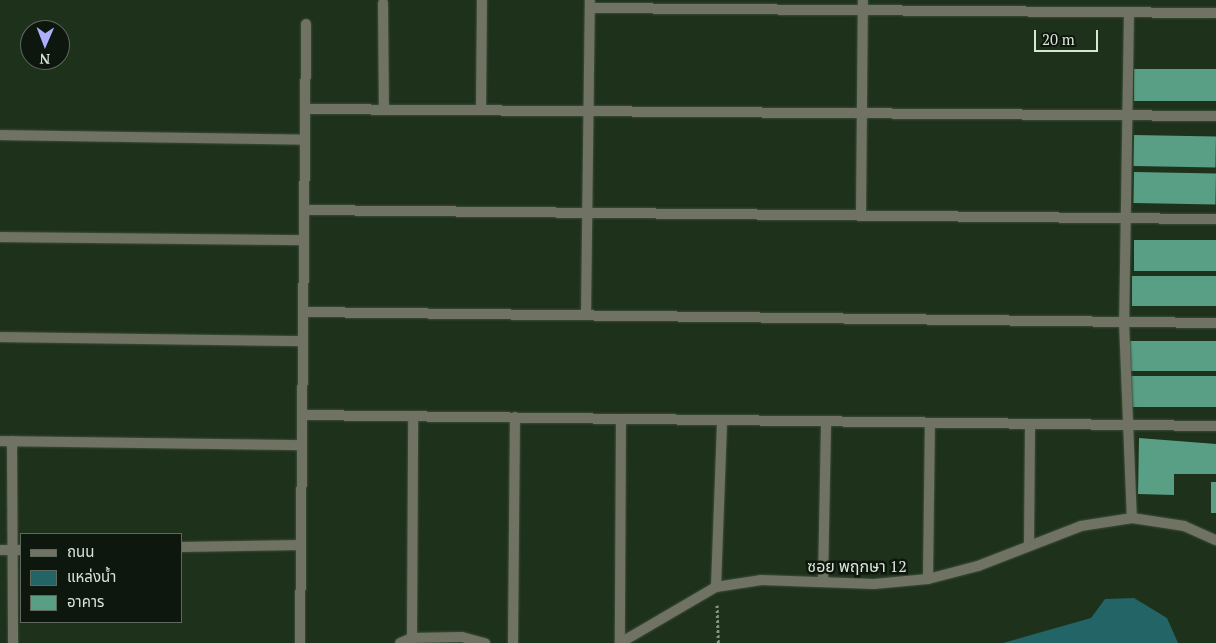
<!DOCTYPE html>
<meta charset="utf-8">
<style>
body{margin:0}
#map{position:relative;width:1216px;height:643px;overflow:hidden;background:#1e311b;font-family:"PT Serif","Noto Sans Thai",serif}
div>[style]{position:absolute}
.water>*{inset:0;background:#236466}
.building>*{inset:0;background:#589f86;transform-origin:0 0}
.path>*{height:3px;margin-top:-1.5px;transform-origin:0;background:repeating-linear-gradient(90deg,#859482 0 2.5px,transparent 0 5px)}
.roads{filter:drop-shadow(0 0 1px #3c4e39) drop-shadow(0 0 1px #3c4e39)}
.street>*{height:10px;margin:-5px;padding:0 5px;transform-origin:5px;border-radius:5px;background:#707264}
span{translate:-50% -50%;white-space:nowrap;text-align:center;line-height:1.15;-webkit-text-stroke:5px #0e170d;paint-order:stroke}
.street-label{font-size:16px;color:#d9e5d7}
.legend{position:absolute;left:20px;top:533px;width:162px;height:90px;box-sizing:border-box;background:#0e170d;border:1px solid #5f695e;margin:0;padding:6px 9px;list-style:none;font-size:15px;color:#d9e5d7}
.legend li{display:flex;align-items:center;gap:10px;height:25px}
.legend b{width:25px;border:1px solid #5f695e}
.north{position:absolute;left:20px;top:20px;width:50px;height:50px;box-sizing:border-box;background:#0e170d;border:1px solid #5f695e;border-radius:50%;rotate:181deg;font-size:14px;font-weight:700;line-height:20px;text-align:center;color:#d9e5d7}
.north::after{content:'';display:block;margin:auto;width:18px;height:22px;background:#acaffb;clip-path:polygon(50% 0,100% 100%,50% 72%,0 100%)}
.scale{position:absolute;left:1034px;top:30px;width:64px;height:22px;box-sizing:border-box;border:2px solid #d9e5d7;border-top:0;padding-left:6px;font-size:15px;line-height:18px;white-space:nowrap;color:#d9e5d7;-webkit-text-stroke:4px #0e170d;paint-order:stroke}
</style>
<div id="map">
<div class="water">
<div style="clip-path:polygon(1134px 598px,1167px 618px,1178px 643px,1003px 643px,1091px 618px,1105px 599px)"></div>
</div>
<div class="building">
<div style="left:1134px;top:69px;width:82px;height:32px"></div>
<div style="left:1134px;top:135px;width:82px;height:31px;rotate:1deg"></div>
<div style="left:1134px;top:172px;width:82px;height:31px;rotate:1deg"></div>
<div style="left:1134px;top:240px;width:82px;height:31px"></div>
<div style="left:1132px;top:276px;width:84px;height:30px"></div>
<div style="left:1130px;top:341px;width:86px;height:30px"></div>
<div style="left:1131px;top:376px;width:85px;height:31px"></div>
<div style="clip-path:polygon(1139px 438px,1216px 444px,1216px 474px,1174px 474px,1174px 495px,1138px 494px)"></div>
<div style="left:1211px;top:482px;width:5px;height:31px"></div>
</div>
<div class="path">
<div style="left:717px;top:605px;width:38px;rotate:88deg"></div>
</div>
<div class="roads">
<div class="street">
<div style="left:383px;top:3px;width:106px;rotate:89.5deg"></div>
<div style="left:590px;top:8px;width:626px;rotate:0.46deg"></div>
<div style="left:1129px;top:12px;width:310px;rotate:90.9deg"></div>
<div style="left:1124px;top:322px;width:196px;rotate:87.7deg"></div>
<div style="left:305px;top:109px;width:911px;rotate:0.44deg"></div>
<div style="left:481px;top:110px;width:110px;rotate:-89.5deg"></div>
<div style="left:0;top:135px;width:305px;rotate:0.9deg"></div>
<div style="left:304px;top:210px;width:912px;rotate:0.57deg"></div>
<div style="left:861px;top:216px;width:216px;rotate:-89.5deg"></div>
<div style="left:0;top:237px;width:304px;rotate:0.6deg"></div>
<div style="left:303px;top:312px;width:913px;rotate:0.69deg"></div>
<div style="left:586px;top:315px;width:315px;rotate:-89.3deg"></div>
<div style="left:0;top:337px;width:303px;rotate:0.8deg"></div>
<div style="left:302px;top:415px;width:914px;rotate:0.69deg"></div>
<div style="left:621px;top:419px;width:224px;rotate:90.3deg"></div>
<div style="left:620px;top:643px;width:111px;rotate:-30.3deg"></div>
<div style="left:716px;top:587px;width:46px;rotate:-8.8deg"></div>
<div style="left:761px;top:580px;width:113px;rotate:2deg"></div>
<div style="left:874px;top:584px;width:54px;rotate:-5.3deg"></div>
<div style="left:928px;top:579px;width:52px;rotate:-14.6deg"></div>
<div style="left:978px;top:566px;width:110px;rotate:-21.2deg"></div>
<div style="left:1081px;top:526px;width:52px;rotate:-8.9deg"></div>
<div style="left:1132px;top:518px;width:53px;rotate:8.7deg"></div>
<div style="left:1184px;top:526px;width:35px;rotate:24deg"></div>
<div style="left:0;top:441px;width:302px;rotate:0.8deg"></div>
<div style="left:12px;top:441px;width:202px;rotate:89.7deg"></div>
<div style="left:1029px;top:544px;width:120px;rotate:-89.5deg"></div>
<div style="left:181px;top:547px;width:120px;rotate:-1deg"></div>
<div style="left:0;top:550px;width:21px"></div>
<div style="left:928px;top:579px;width:156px;rotate:-89.3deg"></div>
<div style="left:823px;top:582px;width:160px;rotate:-88.9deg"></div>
<div style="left:716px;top:587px;width:167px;rotate:-87.9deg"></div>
<div style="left:412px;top:638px;width:222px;rotate:-89.7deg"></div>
<div style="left:300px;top:643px;width:619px;rotate:-89.44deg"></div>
<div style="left:400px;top:643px;width:13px;rotate:-23deg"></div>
<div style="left:412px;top:638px;width:50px;rotate:-1.1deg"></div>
<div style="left:462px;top:637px;width:24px;rotate:15deg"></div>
<div style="left:513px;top:643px;width:226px;rotate:-89.5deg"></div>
</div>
</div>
<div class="street-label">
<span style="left:857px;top:566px">ซอย พฤกษา 12</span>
</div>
<ul class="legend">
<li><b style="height:6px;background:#707264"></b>ถนน</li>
<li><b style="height:14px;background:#236466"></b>แหล่งน้ำ</li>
<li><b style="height:14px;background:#589f86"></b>อาคาร</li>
</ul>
<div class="north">N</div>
<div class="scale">20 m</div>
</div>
